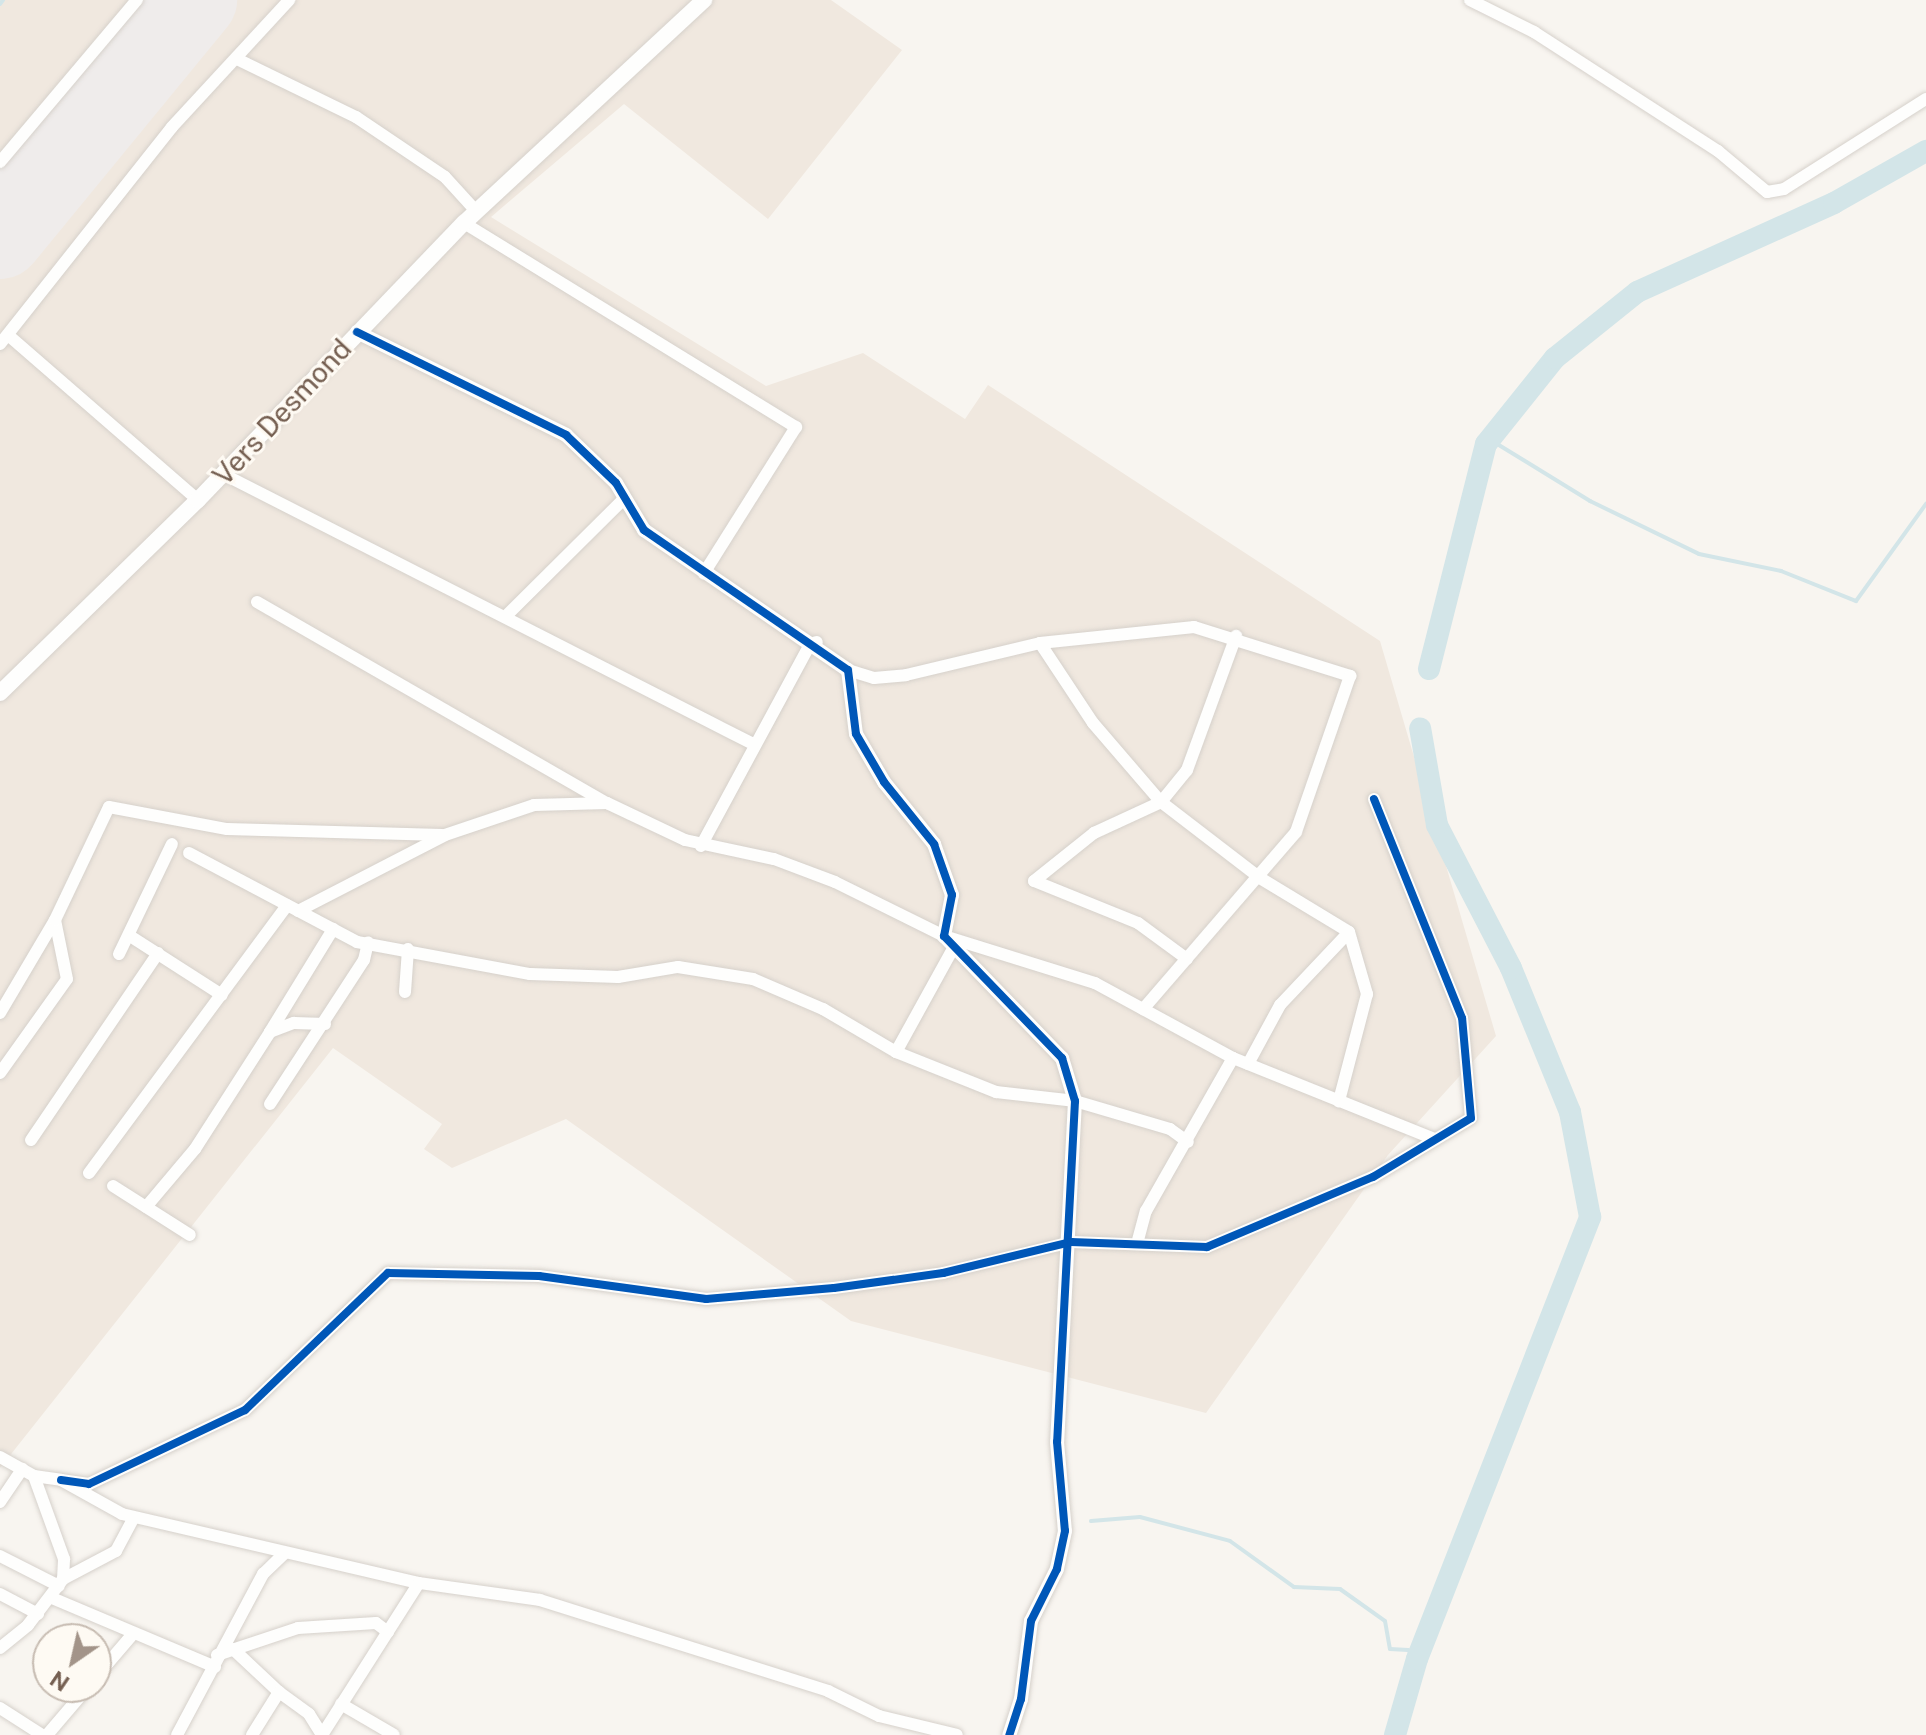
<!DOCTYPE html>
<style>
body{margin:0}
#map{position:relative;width:1926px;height:1735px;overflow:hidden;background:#f8f5f0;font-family:"Public Sans",sans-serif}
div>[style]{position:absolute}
.residential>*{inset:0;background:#f0e8df}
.stream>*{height:4px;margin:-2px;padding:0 2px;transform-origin:2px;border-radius:2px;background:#d3e5e8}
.river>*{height:22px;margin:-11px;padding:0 11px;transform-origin:11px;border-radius:11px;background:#d3e5e8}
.runway>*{height:86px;margin:-43px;padding:0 43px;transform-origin:43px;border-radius:43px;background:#efeceb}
.roads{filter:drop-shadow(0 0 2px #d6d1cb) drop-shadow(0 0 2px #d6d1cb)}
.minor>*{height:12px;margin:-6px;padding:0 6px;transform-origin:6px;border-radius:6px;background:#fefefd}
.tertiary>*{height:14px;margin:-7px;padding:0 7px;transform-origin:7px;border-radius:7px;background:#fefefd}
.secondary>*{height:16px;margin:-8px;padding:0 8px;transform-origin:8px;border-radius:8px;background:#fefefd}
.cycleway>*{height:8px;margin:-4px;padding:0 4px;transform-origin:4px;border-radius:4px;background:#0057b8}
span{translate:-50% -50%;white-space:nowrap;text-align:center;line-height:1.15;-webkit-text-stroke:6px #fefaf3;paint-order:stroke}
.street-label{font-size:28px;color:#755f51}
.north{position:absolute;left:32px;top:1623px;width:80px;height:80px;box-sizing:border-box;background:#fefaf3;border:2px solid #c7bcb2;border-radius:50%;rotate:214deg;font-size:22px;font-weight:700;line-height:32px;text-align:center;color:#755f51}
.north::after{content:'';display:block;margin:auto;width:28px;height:36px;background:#a39489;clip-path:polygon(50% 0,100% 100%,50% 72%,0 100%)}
</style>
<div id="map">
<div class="residential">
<div style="clip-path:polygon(0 0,831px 0,902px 50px,768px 219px,624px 104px,491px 217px,766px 386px,863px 353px,965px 419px,988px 385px,1380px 641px,1496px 1036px,1388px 1155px,1206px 1413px,851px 1321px,566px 1119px,452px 1168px,424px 1149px,442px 1124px,333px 1048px,0 1468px)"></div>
</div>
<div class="stream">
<div style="left:0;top:4px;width:5px;rotate:-53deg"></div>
<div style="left:1489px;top:439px;width:119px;rotate:31.5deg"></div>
<div style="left:1590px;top:501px;width:121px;rotate:25.9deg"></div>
<div style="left:1699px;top:554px;width:84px;rotate:11.7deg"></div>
<div style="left:1781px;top:571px;width:81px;rotate:21.8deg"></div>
<div style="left:1856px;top:601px;width:120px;rotate:-54.2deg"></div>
<div style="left:1091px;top:1521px;width:49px;rotate:-4.7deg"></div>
<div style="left:1140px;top:1517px;width:93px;rotate:14.9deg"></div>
<div style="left:1230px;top:1541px;width:79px;rotate:35.7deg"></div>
<div style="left:1294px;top:1587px;width:46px;rotate:2.5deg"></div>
<div style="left:1340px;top:1589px;width:55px;rotate:35.4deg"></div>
<div style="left:1385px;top:1621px;width:28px;rotate:80deg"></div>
<div style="left:1390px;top:1649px;width:18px;rotate:3deg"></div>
<div style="left:1408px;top:1650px;width:13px;rotate:45deg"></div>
</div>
<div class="river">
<div style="left:1429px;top:669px;width:232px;rotate:-75.8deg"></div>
<div style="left:1486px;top:444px;width:110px;rotate:-51.3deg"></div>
<div style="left:1555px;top:358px;width:105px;rotate:-38.8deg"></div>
<div style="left:1637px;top:292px;width:216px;rotate:-24.3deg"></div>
<div style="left:1834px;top:203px;width:106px;rotate:-29.5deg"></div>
<div style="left:1395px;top:1735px;width:79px;rotate:-73.9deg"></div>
<div style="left:1417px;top:1659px;width:475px;rotate:-68.6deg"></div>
<div style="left:1590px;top:1217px;width:107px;rotate:-100.8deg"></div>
<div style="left:1570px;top:1112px;width:156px;rotate:-112.3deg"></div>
<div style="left:1511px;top:968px;width:161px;rotate:-117.4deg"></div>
<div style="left:1437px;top:825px;width:98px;rotate:-99.9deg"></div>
</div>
<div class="runway">
<div style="left:0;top:236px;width:306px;rotate:-50.6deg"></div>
</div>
<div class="roads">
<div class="minor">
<div style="left:1470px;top:0;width:72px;rotate:26.6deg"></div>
<div style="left:1534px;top:32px;width:219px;rotate:32.9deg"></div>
<div style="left:1718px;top:151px;width:64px;rotate:39.9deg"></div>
<div style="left:1767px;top:192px;width:17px;rotate:-10deg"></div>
<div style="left:1784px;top:189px;width:168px;rotate:-32.4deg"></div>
<div style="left:239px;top:60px;width:130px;rotate:26deg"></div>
<div style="left:356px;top:117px;width:107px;rotate:34deg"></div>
<div style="left:445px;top:177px;width:47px;rotate:47.6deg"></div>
<div style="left:0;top:162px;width:212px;rotate:-49.8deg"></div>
<div style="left:464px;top:223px;width:390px;rotate:31.6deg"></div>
<div style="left:796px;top:427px;width:173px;rotate:122.2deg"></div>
<div style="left:8px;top:335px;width:252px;rotate:41deg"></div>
<div style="left:0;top:344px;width:277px;rotate:-51.6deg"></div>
<div style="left:172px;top:127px;width:173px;rotate:-47.3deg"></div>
<div style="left:223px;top:474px;width:597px;rotate:26.99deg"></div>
<div style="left:257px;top:602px;width:404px;rotate:29.9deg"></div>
<div style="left:507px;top:615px;width:166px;rotate:-44.8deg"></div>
<div style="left:1040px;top:643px;width:96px;rotate:56.5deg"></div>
<div style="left:1093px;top:723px;width:104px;rotate:49.3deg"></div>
<div style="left:1161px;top:802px;width:125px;rotate:37.5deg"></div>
<div style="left:1260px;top:878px;width:104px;rotate:31.2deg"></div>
<div style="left:1349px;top:932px;width:65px;rotate:73.8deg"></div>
<div style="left:1367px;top:994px;width:111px;rotate:104.7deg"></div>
<div style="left:848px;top:670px;width:27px;rotate:17deg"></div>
<div style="left:874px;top:678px;width:32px;rotate:-5deg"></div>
<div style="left:906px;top:675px;width:138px;rotate:-13.4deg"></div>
<div style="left:1040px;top:643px;width:155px;rotate:-5.9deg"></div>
<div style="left:1194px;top:627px;width:164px;rotate:17.4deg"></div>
<div style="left:1350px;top:676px;width:165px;rotate:109.1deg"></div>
<div style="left:1296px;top:832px;width:234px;rotate:130.8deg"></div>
<div style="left:701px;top:846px;width:230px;rotate:-61.6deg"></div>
<div style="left:810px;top:644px;width:7px;rotate:-16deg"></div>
<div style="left:189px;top:853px;width:190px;rotate:27.9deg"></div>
<div style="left:357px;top:942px;width:176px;rotate:10.5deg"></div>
<div style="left:530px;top:974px;width:88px;rotate:2deg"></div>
<div style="left:618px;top:977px;width:61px;rotate:-9.5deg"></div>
<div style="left:678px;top:967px;width:76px;rotate:9.1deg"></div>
<div style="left:753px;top:979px;width:76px;rotate:23.2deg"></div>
<div style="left:823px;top:1009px;width:85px;rotate:30.5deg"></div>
<div style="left:896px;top:1052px;width:108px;rotate:21.8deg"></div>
<div style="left:996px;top:1092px;width:80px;rotate:6.5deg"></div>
<div style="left:1075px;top:1101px;width:99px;rotate:16.4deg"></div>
<div style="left:1170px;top:1129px;width:22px;rotate:36deg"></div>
<div style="left:298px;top:911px;width:165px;rotate:-27.3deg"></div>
<div style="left:445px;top:835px;width:94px;rotate:-18.6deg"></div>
<div style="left:534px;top:805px;width:73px;rotate:-1.6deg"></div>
<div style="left:607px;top:803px;width:86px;rotate:25.4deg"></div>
<div style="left:685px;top:840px;width:91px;rotate:12.1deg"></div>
<div style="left:774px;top:859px;width:65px;rotate:20.7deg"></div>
<div style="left:835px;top:882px;width:122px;rotate:26.4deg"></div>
<div style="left:944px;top:936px;width:158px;rotate:17.3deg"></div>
<div style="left:1095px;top:983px;width:157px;rotate:28.5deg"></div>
<div style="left:1233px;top:1058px;width:218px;rotate:21.9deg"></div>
<div style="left:130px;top:936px;width:109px;rotate:32.7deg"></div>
<div style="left:119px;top:954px;width:122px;rotate:-64.3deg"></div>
<div style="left:1187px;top:959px;width:61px;rotate:-143.7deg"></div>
<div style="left:1138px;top:923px;width:112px;rotate:-158deg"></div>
<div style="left:1034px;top:881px;width:77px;rotate:-38.7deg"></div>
<div style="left:1094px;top:833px;width:74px;rotate:-24.8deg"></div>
<div style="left:1161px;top:802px;width:41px;rotate:-50.9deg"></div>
<div style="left:1187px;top:770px;width:143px;rotate:-69.9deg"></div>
<div style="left:405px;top:992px;width:43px;rotate:-86deg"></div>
<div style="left:0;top:1013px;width:108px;rotate:-59.4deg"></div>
<div style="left:270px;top:1032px;width:121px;rotate:-58.5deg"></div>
<div style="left:896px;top:1052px;width:120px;rotate:-61.1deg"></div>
<div style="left:1248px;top:1064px;width:67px;rotate:-61.5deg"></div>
<div style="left:1280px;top:1005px;width:100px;rotate:-46.6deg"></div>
<div style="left:0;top:1073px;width:115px;rotate:-54.5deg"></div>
<div style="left:67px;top:979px;width:60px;rotate:-101.5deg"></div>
<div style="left:55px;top:920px;width:125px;rotate:-64.5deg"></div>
<div style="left:109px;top:807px;width:120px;rotate:10.6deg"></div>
<div style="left:227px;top:829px;width:215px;rotate:1.6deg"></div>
<div style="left:270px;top:1104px;width:172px;rotate:-56.9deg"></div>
<div style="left:364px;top:960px;width:18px;rotate:-77deg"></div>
<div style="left:31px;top:1140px;width:226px;rotate:-55.8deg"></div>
<div style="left:89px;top:1173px;width:333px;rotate:-53.5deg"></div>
<div style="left:113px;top:1186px;width:91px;rotate:32.5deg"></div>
<div style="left:146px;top:1207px;width:76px;rotate:-49.8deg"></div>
<div style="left:195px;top:1149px;width:139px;rotate:-57.3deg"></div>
<div style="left:270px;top:1032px;width:26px;rotate:-21deg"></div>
<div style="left:294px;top:1023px;width:31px;rotate:2deg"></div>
<div style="left:1138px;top:1240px;width:30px;rotate:-75deg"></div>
<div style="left:1146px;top:1211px;width:176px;rotate:-60.4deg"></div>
<div style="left:0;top:1457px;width:39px;rotate:29deg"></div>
<div style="left:34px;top:1476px;width:27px;rotate:8deg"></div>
<div style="left:61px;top:1480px;width:70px;rotate:29.1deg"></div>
<div style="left:122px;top:1514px;width:305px;rotate:13.1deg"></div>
<div style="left:419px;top:1583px;width:122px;rotate:8deg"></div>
<div style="left:540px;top:1600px;width:302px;rotate:17.5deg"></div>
<div style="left:828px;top:1691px;width:57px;rotate:26.1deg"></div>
<div style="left:879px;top:1716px;width:80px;rotate:13.7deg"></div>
<div style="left:61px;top:1480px;width:28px;rotate:8deg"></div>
<div style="left:89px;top:1484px;width:173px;rotate:-25.4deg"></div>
<div style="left:245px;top:1410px;width:198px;rotate:-43.8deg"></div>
<div style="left:388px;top:1273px;width:151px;rotate:1.1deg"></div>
<div style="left:539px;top:1276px;width:169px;rotate:7.8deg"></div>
<div style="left:706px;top:1299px;width:128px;rotate:-4.9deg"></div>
<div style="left:834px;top:1288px;width:110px;rotate:-7.8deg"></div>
<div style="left:943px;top:1273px;width:132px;rotate:-13.6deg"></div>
<div style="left:1071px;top:1242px;width:136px;rotate:2.1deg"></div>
<div style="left:1207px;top:1247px;width:180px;rotate:-22.9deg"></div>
<div style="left:1373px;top:1177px;width:114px;rotate:-31deg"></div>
<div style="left:1471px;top:1118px;width:100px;rotate:-95.1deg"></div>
<div style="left:1462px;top:1018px;width:236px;rotate:-111.9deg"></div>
<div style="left:0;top:1502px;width:40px;rotate:-56deg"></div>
<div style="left:0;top:1556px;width:66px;rotate:27deg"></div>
<div style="left:63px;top:1579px;width:60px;rotate:-27.8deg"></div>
<div style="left:116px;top:1551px;width:38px;rotate:-62deg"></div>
<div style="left:0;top:1594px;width:43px;rotate:27.8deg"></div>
<div style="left:52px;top:1598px;width:177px;rotate:22.9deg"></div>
<div style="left:0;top:1648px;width:36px;rotate:-39deg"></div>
<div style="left:28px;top:1625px;width:58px;rotate:-52.7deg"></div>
<div style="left:63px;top:1579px;width:20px;rotate:-87deg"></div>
<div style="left:64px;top:1559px;width:88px;rotate:-109.9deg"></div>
<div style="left:233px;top:1649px;width:63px;rotate:43.1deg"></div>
<div style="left:217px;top:1655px;width:85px;rotate:-18.4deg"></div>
<div style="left:298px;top:1628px;width:78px;rotate:-3.7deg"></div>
<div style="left:376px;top:1623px;width:15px;rotate:37deg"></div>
<div style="left:96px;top:1677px;width:55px;rotate:-49.4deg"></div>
<div style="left:341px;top:1704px;width:61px;rotate:30.3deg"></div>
<div style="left:0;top:1708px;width:50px;rotate:32.7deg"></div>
<div style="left:47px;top:1735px;width:63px;rotate:-49.5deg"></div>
<div style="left:177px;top:1735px;width:183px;rotate:-61.9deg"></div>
<div style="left:263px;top:1574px;width:29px;rotate:-44deg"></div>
<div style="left:252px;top:1735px;width:51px;rotate:-57.9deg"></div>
<div style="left:279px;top:1692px;width:37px;rotate:36deg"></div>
<div style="left:309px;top:1714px;width:25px;rotate:58deg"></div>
<div style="left:322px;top:1735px;width:180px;rotate:-57.5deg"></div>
</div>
<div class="tertiary">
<div style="left:357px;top:332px;width:233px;rotate:26.2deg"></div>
<div style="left:566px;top:435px;width:69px;rotate:43.8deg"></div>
<div style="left:616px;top:483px;width:55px;rotate:59.2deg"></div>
<div style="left:644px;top:530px;width:247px;rotate:34.5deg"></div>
<div style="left:848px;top:670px;width:64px;rotate:82.9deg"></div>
<div style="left:856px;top:734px;width:56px;rotate:59.7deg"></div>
<div style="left:884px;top:782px;width:80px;rotate:51.1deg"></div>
<div style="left:934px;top:844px;width:54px;rotate:70.6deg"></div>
<div style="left:952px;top:895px;width:42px;rotate:101deg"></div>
<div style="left:944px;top:936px;width:170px;rotate:46deg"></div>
<div style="left:1062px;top:1058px;width:45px;rotate:73.2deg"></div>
<div style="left:1075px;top:1101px;width:341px;rotate:93deg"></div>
<div style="left:1057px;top:1442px;width:89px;rotate:84.9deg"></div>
<div style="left:1065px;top:1531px;width:39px;rotate:102deg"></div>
<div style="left:1057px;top:1569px;width:58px;rotate:116.6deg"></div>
<div style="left:1031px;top:1621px;width:79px;rotate:97.3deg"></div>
<div style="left:1021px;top:1699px;width:38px;rotate:108deg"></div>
</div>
<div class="secondary">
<div style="left:0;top:693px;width:277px;rotate:-44.3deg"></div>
<div style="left:198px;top:500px;width:384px;rotate:-46.2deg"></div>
<div style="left:464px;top:223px;width:328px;rotate:-42.9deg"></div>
</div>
</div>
<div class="cycleway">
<div style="left:357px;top:332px;width:233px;rotate:26.2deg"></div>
<div style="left:566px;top:435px;width:69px;rotate:43.8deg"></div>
<div style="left:616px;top:483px;width:55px;rotate:59.2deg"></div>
<div style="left:644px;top:530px;width:247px;rotate:34.5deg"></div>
<div style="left:848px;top:670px;width:64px;rotate:82.9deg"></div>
<div style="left:856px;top:734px;width:56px;rotate:59.7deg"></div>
<div style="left:884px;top:782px;width:80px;rotate:51.1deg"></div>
<div style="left:934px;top:844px;width:54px;rotate:70.6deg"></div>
<div style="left:952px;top:895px;width:42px;rotate:101deg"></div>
<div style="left:944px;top:936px;width:170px;rotate:46deg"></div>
<div style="left:1062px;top:1058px;width:45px;rotate:73.2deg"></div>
<div style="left:1075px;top:1101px;width:341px;rotate:93deg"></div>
<div style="left:1057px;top:1442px;width:89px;rotate:84.9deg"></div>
<div style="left:1065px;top:1531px;width:39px;rotate:102deg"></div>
<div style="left:1057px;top:1569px;width:58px;rotate:116.6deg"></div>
<div style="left:1031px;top:1621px;width:79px;rotate:97.3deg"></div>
<div style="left:1021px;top:1699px;width:38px;rotate:108deg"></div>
<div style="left:61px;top:1480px;width:28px;rotate:8deg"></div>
<div style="left:89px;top:1484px;width:173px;rotate:-25.4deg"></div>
<div style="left:245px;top:1410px;width:198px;rotate:-43.8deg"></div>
<div style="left:388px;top:1273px;width:151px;rotate:1.1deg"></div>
<div style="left:539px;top:1276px;width:169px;rotate:7.8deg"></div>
<div style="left:706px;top:1299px;width:128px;rotate:-4.9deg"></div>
<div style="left:834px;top:1288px;width:110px;rotate:-7.8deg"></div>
<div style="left:943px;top:1273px;width:132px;rotate:-13.6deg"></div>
<div style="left:1071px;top:1242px;width:136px;rotate:2.1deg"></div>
<div style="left:1207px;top:1247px;width:180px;rotate:-22.9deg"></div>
<div style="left:1373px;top:1177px;width:114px;rotate:-31deg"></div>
<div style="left:1471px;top:1118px;width:100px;rotate:-95.1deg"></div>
<div style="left:1462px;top:1018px;width:236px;rotate:-111.9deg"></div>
</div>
<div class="street-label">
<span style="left:282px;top:412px;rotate:-47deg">Vers Desmond</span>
</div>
<div class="north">N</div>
</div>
